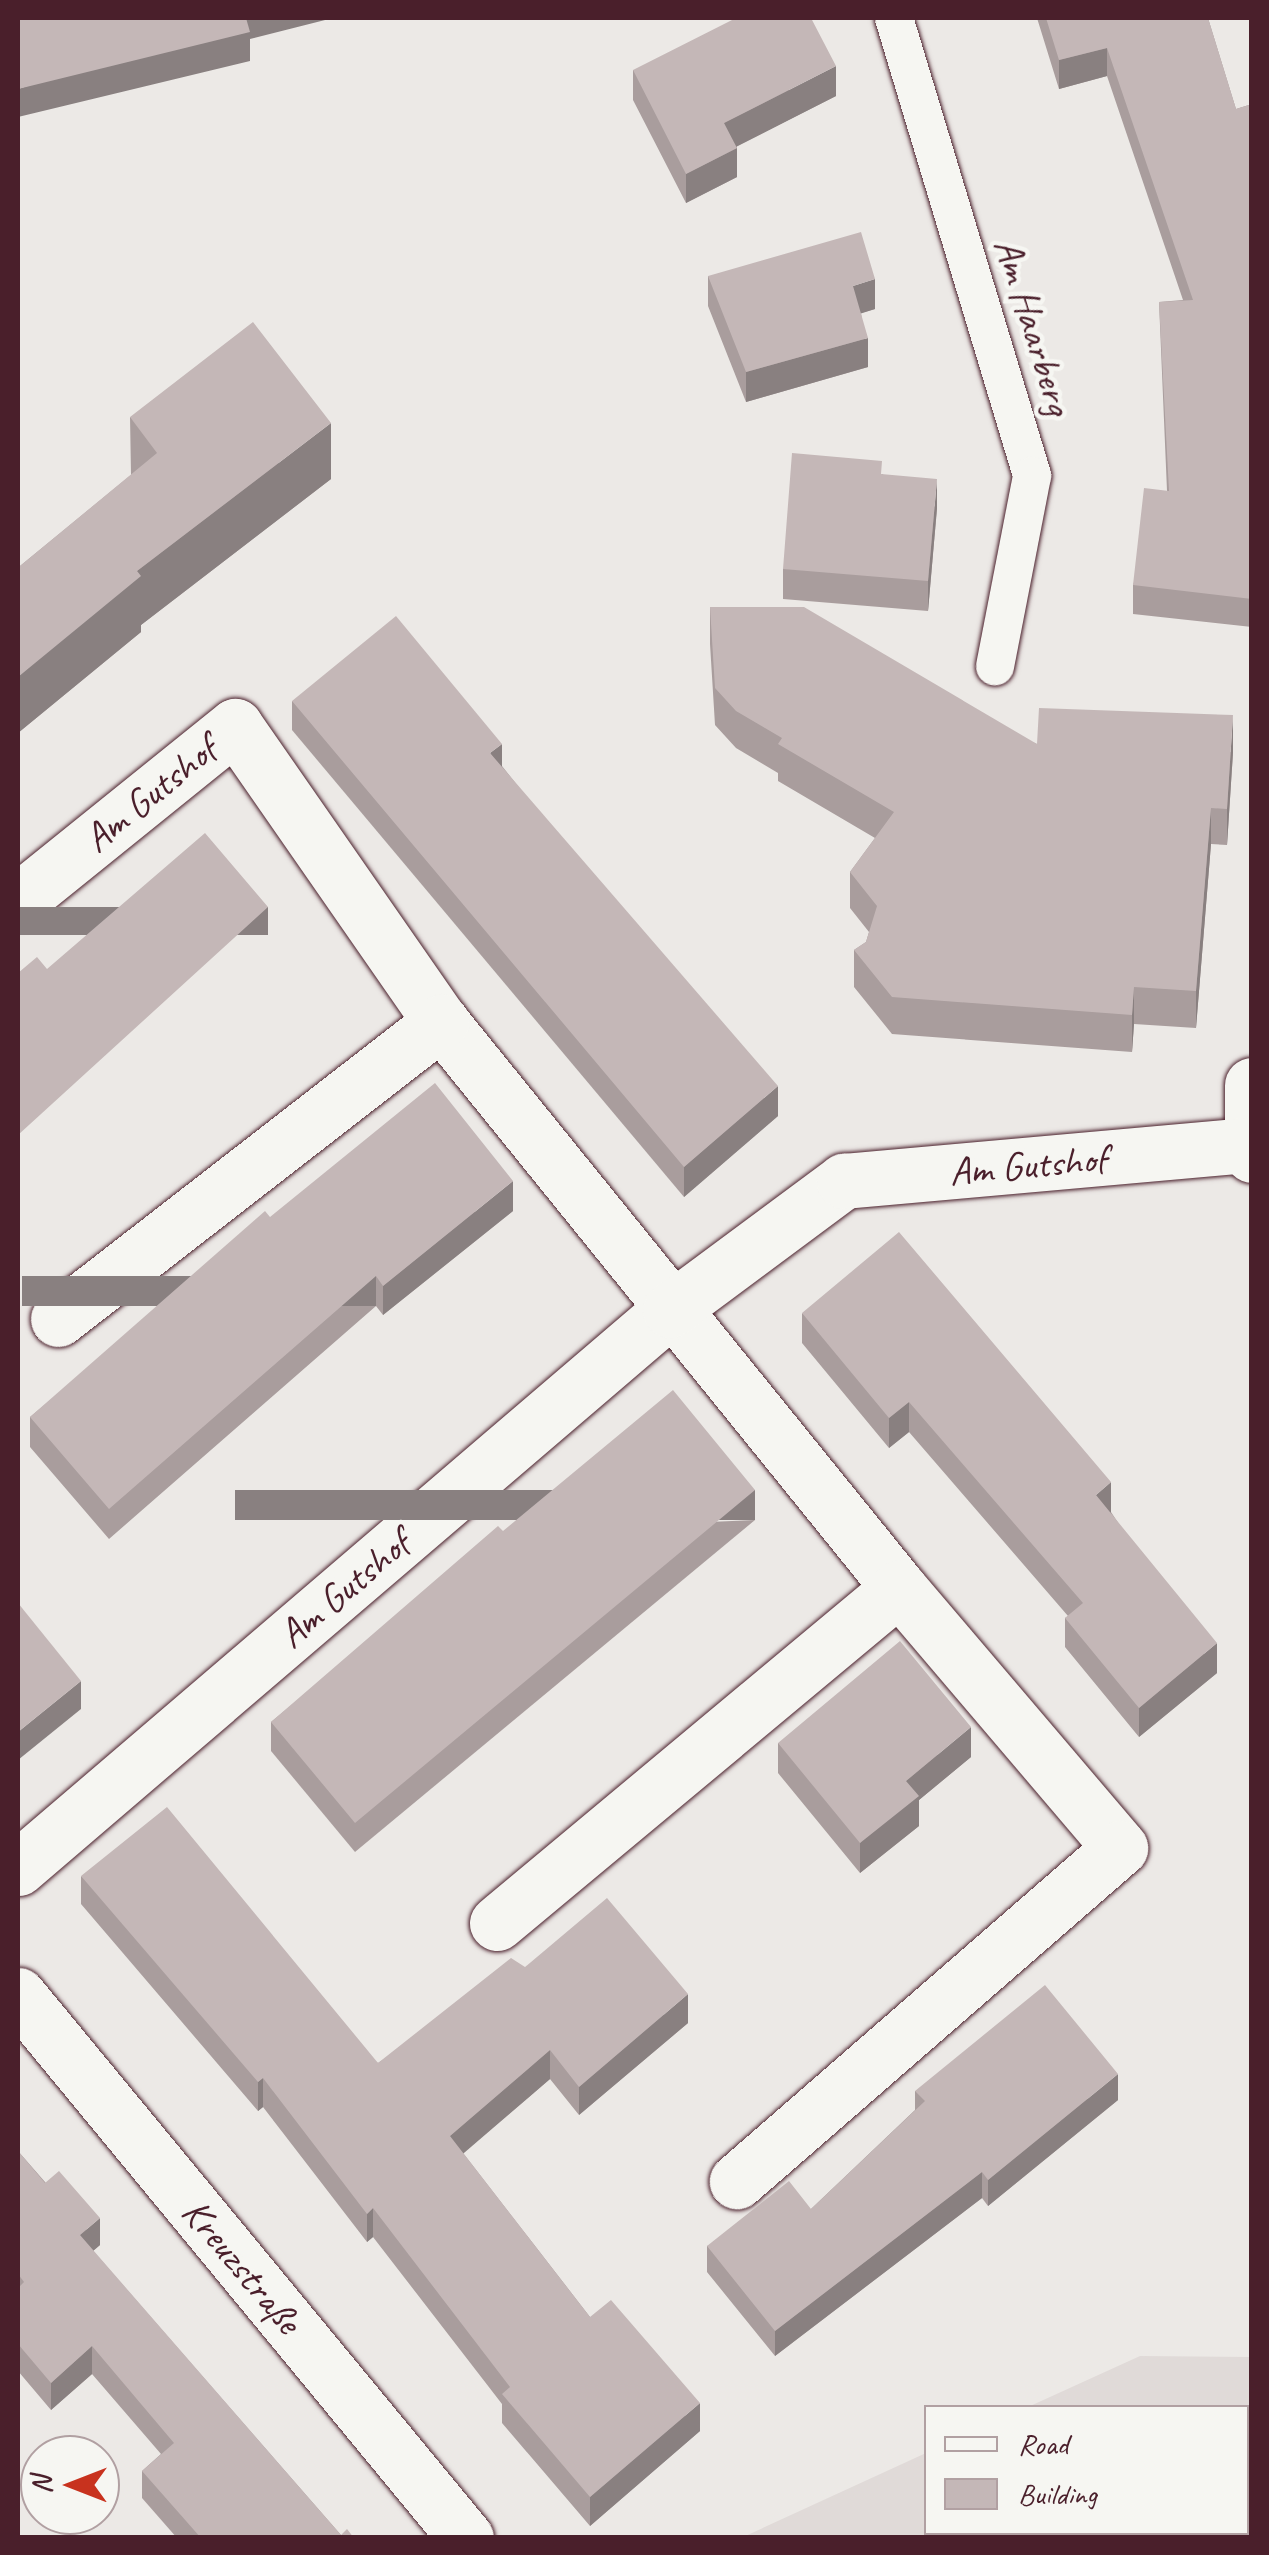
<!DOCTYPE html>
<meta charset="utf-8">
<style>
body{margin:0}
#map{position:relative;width:1269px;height:2555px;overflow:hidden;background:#ece9e6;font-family:Caveat,sans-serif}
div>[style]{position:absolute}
.built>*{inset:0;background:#e0dad8}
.roads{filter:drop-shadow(0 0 2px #4a1f2b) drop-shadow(0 0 2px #4a1f2b)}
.service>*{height:38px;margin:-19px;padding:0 19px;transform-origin:19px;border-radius:19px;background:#f6f6f2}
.minor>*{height:55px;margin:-27.5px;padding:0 27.5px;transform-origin:27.5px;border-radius:27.5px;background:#f6f6f2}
.wall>*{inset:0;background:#a99d9d}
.shaded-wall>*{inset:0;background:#898080;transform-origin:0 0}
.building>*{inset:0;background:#c4b7b7}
span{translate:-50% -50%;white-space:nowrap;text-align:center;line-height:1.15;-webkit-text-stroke:9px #f6f6f2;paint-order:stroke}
.street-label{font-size:40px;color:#4a1f2b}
.frame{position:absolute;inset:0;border:20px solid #4a1f2b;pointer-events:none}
.legend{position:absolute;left:924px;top:2405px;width:325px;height:130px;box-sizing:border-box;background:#f6f6f2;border:2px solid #b1a0a2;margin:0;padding:12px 18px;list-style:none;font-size:30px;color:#4a1f2b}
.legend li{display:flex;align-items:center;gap:20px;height:50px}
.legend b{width:50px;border:2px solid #b1a0a2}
.north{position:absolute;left:20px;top:2435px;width:100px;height:100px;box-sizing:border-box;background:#f6f6f2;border:2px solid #b1a0a2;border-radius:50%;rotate:270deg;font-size:28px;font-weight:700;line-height:40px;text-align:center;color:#4a1f2b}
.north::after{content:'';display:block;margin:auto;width:35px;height:45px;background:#c8321e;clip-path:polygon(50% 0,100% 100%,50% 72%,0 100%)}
</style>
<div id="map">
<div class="built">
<div style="clip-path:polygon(1140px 2356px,1251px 2357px,1251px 2537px,741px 2538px,926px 2453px,926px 2532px,1246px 2532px,1246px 2408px,1028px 2407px)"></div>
</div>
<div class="roads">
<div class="service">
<div style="left:894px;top:18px;width:478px;rotate:73.2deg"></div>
<div style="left:1032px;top:476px;width:194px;rotate:101deg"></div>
</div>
<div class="minor">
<div style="left:18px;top:901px;width:279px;rotate:-38.9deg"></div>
<div style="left:235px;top:726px;width:361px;rotate:55.2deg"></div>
<div style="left:441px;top:1022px;width:728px;rotate:51.02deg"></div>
<div style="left:899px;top:1588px;width:341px;rotate:49.6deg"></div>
<div style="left:1120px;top:1848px;width:508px;rotate:138.99deg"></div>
<div style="left:1252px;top:1085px;width:70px;rotate:90deg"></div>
<div style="left:58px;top:1319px;width:485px;rotate:-37.8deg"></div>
<div style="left:18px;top:1868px;width:858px;rotate:-40.56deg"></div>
<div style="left:670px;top:1310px;width:217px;rotate:-36.6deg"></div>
<div style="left:844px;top:1181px;width:407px;rotate:-5.1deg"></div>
<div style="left:497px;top:1923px;width:523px;rotate:-39.81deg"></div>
<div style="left:18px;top:1995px;width:704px;rotate:50.48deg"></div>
</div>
</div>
<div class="wall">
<div style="clip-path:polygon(1037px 18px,1208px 18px,1236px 109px,1252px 104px,1252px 627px,1133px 614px,1133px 585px,1167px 491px,1159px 302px,1183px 300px,1107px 76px,1059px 89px)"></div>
<div style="clip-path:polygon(633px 70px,836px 96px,737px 146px,737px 177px,686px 203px,633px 100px)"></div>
<div style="clip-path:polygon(708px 276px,875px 309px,861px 313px,868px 367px,746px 402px,708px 306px)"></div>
<div style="clip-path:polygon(130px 417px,331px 479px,141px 625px,141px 632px,18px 733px,18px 563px,20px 566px,131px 475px)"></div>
<div style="clip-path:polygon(882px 474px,937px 508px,928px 611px,783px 599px,783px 569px)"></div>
<div style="clip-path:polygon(710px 607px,1037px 744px,1233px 752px,1227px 845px,1211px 844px,1196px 1028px,1134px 1024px,1132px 1052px,892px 1034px,854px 987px,854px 950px,866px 942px,869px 932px,850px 908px,850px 872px,875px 838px,778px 781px,778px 773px,736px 748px,715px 725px,710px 644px)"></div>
<div style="clip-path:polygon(292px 701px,502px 766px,778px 1116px,684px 1197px,292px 730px)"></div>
<div style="clip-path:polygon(513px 1211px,383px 1315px,376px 1306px,109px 1539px,30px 1447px,30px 1417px,270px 1217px)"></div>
<div style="clip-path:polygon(802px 1313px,1111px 1512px,1217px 1673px,1139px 1737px,1065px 1647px,1065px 1618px,1068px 1616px,909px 1432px,889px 1448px,802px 1343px)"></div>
<div style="clip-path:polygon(755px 1520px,355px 1852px,271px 1751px,271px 1722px,503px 1531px)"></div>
<div style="clip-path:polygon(778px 1743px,971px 1757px,919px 1800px,919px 1826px,860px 1873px,778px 1773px)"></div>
<div style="clip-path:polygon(81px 1876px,378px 2063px,525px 1967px,688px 2023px,579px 2115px,550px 2079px,463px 2153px,590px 2317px,700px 2431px,590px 2526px,502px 2423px,502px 2404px,373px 2237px,367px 2242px,263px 2107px,258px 2111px,81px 1904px)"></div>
<div style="clip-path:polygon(915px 2091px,1118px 2100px,988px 2206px,982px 2198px,775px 2356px,707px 2272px,707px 2246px,811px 2209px,915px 2110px)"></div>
<div style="clip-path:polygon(18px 2151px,100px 2245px,93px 2251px,341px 2535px,354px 2538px,177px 2538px,142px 2498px,142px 2471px,161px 2454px,92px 2374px,51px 2410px,18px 2371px)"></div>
</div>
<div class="shaded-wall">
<div style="clip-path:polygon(245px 18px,333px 18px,250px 39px,250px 61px,18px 117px,18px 89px)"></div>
<div style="clip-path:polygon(1107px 48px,1107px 76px,1059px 89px,1059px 60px)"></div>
<div style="clip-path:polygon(836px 66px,836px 96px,724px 153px,724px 123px)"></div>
<div style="clip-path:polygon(737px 148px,737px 177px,686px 203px,686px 174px)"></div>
<div style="clip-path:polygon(875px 279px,875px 309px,853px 316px,853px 286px)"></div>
<div style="clip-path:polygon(868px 338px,868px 367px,746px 402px,746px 372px)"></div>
<div style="clip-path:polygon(331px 423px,331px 479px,141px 625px,141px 632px,18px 733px,18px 677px,137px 571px)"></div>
<div style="clip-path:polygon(937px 479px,937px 508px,928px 611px,928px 581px)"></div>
<div style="clip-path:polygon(1233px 715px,1233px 752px,1227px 845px,1227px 809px)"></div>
<div style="clip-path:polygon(502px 744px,502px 773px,490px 753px)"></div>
<div style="clip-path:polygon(1211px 808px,1211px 844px,1196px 1028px,1196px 991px)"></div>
<div style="left:268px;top:907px;width:28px;height:338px;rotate:90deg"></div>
<div style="clip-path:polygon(1134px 987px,1134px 1024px,1132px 1052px,1132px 1015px)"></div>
<div style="clip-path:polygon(778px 1086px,778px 1116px,684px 1197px,684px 1167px)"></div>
<div style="clip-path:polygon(513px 1181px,513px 1211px,383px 1315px,383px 1286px)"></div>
<div style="left:376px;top:1276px;width:30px;height:354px;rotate:90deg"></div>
<div style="clip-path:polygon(909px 1402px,909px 1432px,889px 1448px,889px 1418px)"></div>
<div style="clip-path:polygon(1111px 1482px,1111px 1512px,1096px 1525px,1096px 1495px)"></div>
<div style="left:755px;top:1490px;width:30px;height:520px;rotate:90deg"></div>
<div style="clip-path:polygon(1217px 1643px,1217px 1673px,1139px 1737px,1139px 1708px)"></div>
<div style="clip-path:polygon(81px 1681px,81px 1709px,18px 1760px,18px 1732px)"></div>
<div style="clip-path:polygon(971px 1727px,971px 1757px,919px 1800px,919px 1826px,860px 1873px,860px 1843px,906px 1781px)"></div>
<div style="clip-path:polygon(688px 1994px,688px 2023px,579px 2115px,579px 2087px)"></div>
<div style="clip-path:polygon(550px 2050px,550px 2079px,450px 2165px,450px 2136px)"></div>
<div style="clip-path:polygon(1118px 2074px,1118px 2100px,988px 2206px,988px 2180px)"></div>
<div style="clip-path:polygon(263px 2078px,263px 2107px,258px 2111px,258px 2082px)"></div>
<div style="clip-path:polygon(982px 2172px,982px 2198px,775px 2356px,775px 2331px)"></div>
<div style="clip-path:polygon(373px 2208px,373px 2237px,367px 2242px,367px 2214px)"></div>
<div style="clip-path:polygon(100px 2218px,100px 2245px,80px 2262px,80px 2235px)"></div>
<div style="clip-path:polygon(92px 2346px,92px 2374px,51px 2410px,51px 2383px)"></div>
<div style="clip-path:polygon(700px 2403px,700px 2431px,590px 2526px,590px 2497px)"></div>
</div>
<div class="building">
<div style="clip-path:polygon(18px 18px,246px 18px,250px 32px,18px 89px)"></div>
<div style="clip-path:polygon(736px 18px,811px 18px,836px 66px,724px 123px,737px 148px,686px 174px,633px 70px)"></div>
<div style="clip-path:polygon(1046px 18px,1208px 18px,1236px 109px,1252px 104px,1252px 599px,1133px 585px,1144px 488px,1169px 491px,1159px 302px,1193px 300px,1107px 48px,1059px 60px)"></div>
<div style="clip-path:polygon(861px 232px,875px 279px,853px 286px,868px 338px,746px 372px,708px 276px)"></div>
<div style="clip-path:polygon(253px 322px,331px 423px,137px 571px,141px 576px,18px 677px,18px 563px,20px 566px,157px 453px,130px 417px)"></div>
<div style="clip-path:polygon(792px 453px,882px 461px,881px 474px,937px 479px,928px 581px,783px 569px)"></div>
<div style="clip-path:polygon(710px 607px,804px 607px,1037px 744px,1039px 708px,1233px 715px,1227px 809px,1211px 808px,1196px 991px,1134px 987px,1132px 1015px,892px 997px,854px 950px,866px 942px,877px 906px,850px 872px,894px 812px,778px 744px,782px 738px,736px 711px,715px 688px)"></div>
<div style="clip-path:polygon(396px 616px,502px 744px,490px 753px,778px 1086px,684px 1167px,292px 701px)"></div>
<div style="clip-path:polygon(205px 833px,268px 907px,18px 1135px,18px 973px,37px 957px,47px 969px)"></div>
<div style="clip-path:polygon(435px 1083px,513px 1181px,383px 1286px,376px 1276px,109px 1509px,30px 1417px,265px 1211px,270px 1217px)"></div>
<div style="clip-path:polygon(899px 1232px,1111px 1482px,1096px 1495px,1217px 1643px,1139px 1708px,1065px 1618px,1083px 1603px,909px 1402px,889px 1418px,802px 1313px)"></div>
<div style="clip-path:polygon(673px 1390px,755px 1490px,355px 1823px,271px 1722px,498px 1526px,503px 1531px)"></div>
<div style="clip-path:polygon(18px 1603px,81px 1681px,18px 1732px)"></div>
<div style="clip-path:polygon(900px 1641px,971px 1727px,906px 1781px,919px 1796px,860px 1843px,778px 1743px)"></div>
<div style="clip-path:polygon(167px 1807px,378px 2063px,511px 1958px,525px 1967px,607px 1898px,688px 1994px,579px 2087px,550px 2050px,450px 2136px,590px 2317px,611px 2300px,700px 2403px,590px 2497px,502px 2394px,510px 2387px,373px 2208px,367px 2214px,263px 2078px,258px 2082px,81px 1876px)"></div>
<div style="clip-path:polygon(1045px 1985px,1118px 2074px,988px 2180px,982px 2172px,775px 2331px,707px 2246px,789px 2181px,811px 2209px,925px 2101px,915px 2091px)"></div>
<div style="clip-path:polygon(18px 2151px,45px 2183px,59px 2171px,100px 2218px,80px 2235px,341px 2535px,347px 2529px,354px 2538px,201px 2538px,142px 2471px,174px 2443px,92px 2346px,51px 2383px,18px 2344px,18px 2288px,24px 2282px,18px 2274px)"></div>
<div style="clip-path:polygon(1246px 2483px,1252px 2483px,1252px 2538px,1195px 2538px,1195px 2532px,1246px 2532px)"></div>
</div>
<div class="street-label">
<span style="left:1034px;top:326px;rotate:73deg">Am Haarberg</span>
<span style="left:150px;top:794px;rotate:-39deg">Am Gutshof</span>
<span style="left:1028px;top:1165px;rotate:-5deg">Am Gutshof</span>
<span style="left:344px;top:1589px;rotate:-40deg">Am Gutshof</span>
<span style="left:242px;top:2266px;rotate:50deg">Kreuzstraße</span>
</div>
<div class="frame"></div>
<ul class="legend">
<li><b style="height:12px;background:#f6f6f2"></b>Road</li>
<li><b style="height:28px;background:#c4b7b7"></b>Building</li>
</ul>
<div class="north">N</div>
</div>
